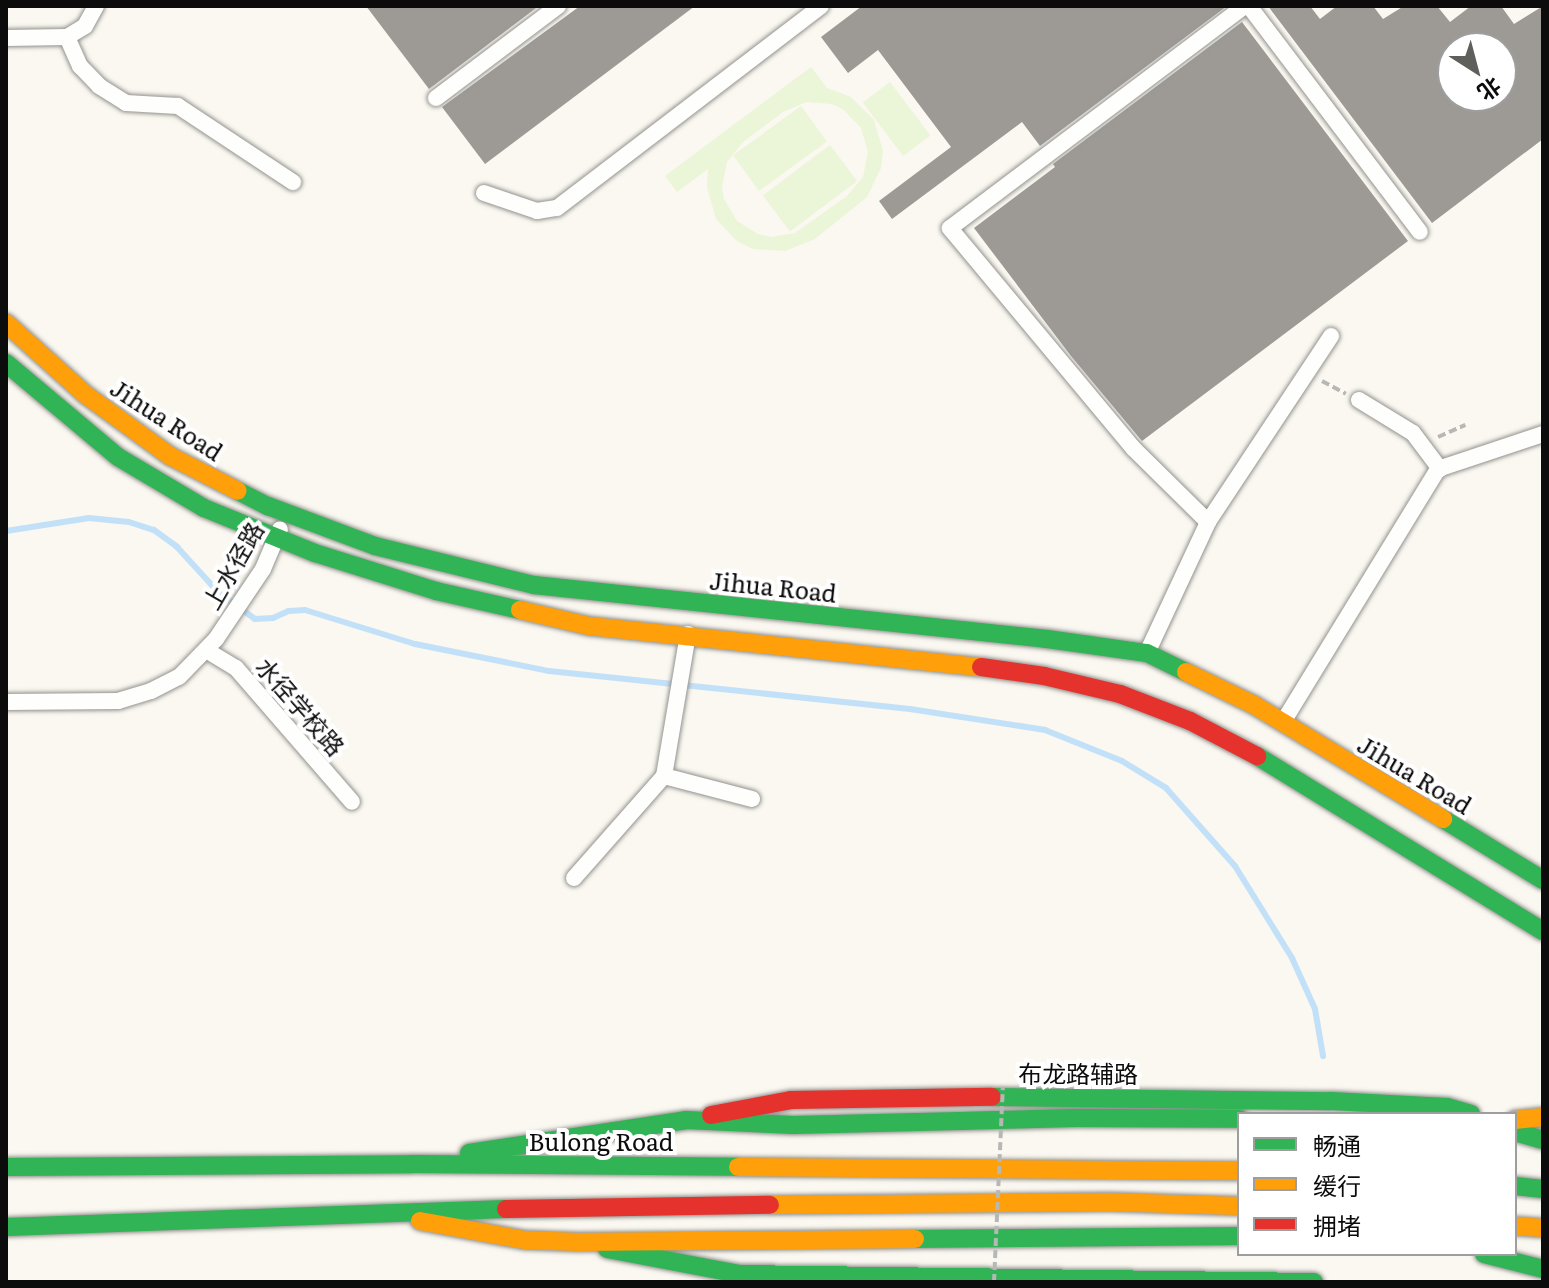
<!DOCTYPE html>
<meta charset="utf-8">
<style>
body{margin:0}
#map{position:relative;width:1549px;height:1288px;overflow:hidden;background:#faf8f0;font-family:Literata,"Noto Sans SC",serif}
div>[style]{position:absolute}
.pitch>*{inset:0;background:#ebf5d7;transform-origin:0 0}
.stream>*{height:6px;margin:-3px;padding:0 3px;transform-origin:3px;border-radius:3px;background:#c2e1f8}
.building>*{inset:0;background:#9d9a96}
.path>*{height:4px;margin-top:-2px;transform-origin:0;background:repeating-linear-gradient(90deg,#b7b7b5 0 8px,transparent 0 12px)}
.roads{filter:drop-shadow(0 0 2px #93928f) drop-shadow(0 0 2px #93928f)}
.street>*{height:16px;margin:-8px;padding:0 8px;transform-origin:8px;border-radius:8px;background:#fefefd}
.fast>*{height:18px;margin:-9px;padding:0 9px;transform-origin:9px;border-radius:9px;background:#30b455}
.slow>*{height:18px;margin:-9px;padding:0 9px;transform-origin:9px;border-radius:9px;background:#ff9f0a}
.jam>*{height:18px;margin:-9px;padding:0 9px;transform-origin:9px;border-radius:9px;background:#e5322d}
.path-bridge>*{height:4px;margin-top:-2px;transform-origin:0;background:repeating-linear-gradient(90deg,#b7b7b5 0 8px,transparent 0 12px)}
span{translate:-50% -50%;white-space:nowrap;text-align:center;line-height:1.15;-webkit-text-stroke:8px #fff;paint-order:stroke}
.street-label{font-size:24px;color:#0c0c0c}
.frame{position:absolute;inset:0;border:8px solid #0c0c0c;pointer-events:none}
.legend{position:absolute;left:1237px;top:1112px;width:280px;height:144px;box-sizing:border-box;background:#fff;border:2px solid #9e9e9e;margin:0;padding:10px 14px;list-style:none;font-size:24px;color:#0c0c0c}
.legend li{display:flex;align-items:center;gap:16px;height:40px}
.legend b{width:40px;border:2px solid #9e9e9e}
.north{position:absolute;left:1437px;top:32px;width:80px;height:80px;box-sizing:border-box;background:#fff;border:2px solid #9e9e9e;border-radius:50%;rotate:144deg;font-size:22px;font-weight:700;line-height:32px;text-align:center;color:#0c0c0c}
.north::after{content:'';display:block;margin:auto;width:28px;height:36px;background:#5f5f5c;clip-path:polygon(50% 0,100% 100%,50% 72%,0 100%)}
</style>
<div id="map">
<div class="pitch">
<div style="clip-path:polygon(evenodd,811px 67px,827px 88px,851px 97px,874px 120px,883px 151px,881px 168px,867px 197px,815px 239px,785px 251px,753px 249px,738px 242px,716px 219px,707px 187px,708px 169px,677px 192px,665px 176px,811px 67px,806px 102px,832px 104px,844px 110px,861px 128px,868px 152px,863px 177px,847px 196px,795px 233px,771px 237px,758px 234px,737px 221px,724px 199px,722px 187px,727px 162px,743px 142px,783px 112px,806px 102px)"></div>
<div style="left:890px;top:82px;width:67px;height:34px;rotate:53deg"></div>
<div style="left:801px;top:106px;width:44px;height:84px;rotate:54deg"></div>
<div style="left:830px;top:145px;width:45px;height:84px;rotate:53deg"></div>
</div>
<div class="stream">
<div style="left:6px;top:531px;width:84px;rotate:-8.9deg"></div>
<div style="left:89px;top:518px;width:40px;rotate:5.7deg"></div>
<div style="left:129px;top:522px;width:26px;rotate:18deg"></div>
<div style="left:154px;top:530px;width:29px;rotate:36deg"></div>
<div style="left:177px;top:547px;width:62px;rotate:47.6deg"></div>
<div style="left:219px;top:593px;width:44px;rotate:35.8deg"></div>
<div style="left:255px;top:619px;width:18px;rotate:-3deg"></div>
<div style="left:273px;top:618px;width:17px;rotate:-24deg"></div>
<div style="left:289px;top:611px;width:16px;rotate:-4deg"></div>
<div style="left:305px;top:610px;width:115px;rotate:17.2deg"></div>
<div style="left:415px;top:644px;width:137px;rotate:11.4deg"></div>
<div style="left:549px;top:671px;width:363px;rotate:6deg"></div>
<div style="left:910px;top:709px;width:137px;rotate:8.8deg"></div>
<div style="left:1045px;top:730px;width:83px;rotate:21.9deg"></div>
<div style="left:1122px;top:761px;width:52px;rotate:31.5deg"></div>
<div style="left:1166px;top:788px;width:104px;rotate:48.5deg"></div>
<div style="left:1235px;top:866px;width:108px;rotate:58.2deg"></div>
<div style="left:1292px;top:958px;width:56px;rotate:65.7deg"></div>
<div style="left:1315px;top:1009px;width:48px;rotate:80.3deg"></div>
</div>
<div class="building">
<div style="clip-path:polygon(366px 6px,535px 6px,536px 8px,429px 89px)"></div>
<div style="clip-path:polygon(580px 6px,695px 6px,485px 164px,442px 107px)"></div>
<div style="clip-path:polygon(862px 6px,1227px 6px,1040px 146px,1022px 122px,892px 219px,879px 201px,951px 147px,878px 50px,848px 73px,821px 37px)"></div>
<div style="clip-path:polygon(evenodd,1268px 6px,1310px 6px,1320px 19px,1337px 6px,1373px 6px,1383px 19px,1404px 6px,1437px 6px,1450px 22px,1471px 6px,1501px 6px,1514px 24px,1543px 6px,1543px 139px,1432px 223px,1268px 6px,1481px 34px,1491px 48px,1501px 48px,1501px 96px,1453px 96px,1453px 48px,1463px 48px,1481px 34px)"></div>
<div style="clip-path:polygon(1242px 22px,1408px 241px,1142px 441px,1071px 356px,974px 228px,1055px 167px,1053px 164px)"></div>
</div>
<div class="path">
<div style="left:1322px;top:381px;width:27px;rotate:28deg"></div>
<div style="left:1438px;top:437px;width:30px;rotate:-24deg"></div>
</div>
<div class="roads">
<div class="street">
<div style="left:1249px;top:6px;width:283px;rotate:52.9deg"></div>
<div style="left:67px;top:37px;width:32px;rotate:66deg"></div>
<div style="left:80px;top:66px;width:28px;rotate:46deg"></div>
<div style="left:99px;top:86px;width:32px;rotate:32deg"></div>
<div style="left:126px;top:103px;width:52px;rotate:3.3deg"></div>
<div style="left:178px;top:106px;width:138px;rotate:33.5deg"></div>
<div style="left:6px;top:38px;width:61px;rotate:-0.9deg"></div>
<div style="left:67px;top:37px;width:21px;rotate:-31deg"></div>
<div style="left:85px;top:26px;width:23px;rotate:-61deg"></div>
<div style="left:436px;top:98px;width:153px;rotate:-37deg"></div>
<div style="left:484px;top:193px;width:56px;rotate:18.8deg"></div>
<div style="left:537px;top:211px;width:20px;rotate:-9deg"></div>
<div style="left:557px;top:208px;width:332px;rotate:-37.4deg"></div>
<div style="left:1359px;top:400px;width:63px;rotate:31.4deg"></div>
<div style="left:1413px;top:433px;width:45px;rotate:53.1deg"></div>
<div style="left:1208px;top:522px;width:105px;rotate:-135.4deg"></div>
<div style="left:1133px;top:448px;width:286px;rotate:-129.8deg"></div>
<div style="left:950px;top:228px;width:369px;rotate:-37deg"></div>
<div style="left:206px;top:650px;width:35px;rotate:31deg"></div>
<div style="left:236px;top:668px;width:177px;rotate:49.1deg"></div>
<div style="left:1147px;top:653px;width:145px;rotate:-65deg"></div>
<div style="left:1208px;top:522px;width:223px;rotate:-56.5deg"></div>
<div style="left:6px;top:702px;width:112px;rotate:-0.5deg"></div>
<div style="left:118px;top:701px;width:34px;rotate:-17deg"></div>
<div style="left:151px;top:691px;width:31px;rotate:-27deg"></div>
<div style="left:179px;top:677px;width:53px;rotate:-45.8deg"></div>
<div style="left:216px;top:639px;width:84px;rotate:-56.1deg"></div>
<div style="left:263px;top:569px;width:43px;rotate:-67deg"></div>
<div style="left:1283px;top:722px;width:297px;rotate:-58.5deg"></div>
<div style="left:1438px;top:469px;width:111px;rotate:-18.4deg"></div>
<div style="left:664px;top:776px;width:91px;rotate:14.6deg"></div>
<div style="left:574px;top:878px;width:136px;rotate:-48.6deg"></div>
<div style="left:664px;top:776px;width:144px;rotate:-80.4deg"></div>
</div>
<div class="fast">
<div style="left:6px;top:363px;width:146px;rotate:40deg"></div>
<div style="left:118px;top:457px;width:100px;rotate:30.7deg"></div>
<div style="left:204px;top:508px;width:120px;rotate:22.1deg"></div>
<div style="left:315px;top:553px;width:127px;rotate:17.4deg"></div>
<div style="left:436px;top:591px;width:86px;rotate:12.7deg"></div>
<div style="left:238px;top:491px;width:34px;rotate:27deg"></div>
<div style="left:268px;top:506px;width:114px;rotate:20.5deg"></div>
<div style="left:375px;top:546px;width:164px;rotate:13.8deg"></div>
<div style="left:534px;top:585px;width:516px;rotate:6.01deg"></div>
<div style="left:1047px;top:639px;width:101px;rotate:8deg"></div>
<div style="left:1147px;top:653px;width:43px;rotate:26deg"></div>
<div style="left:1257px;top:756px;width:335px;rotate:31.5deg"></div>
<div style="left:1443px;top:819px;width:117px;rotate:31.4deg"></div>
<div style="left:992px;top:1097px;width:339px;rotate:0.7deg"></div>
<div style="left:1331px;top:1101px;width:116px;rotate:3deg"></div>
<div style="left:1447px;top:1107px;width:25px;rotate:16deg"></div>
<div style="left:1515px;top:1132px;width:29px;rotate:16deg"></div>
<div style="left:469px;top:1153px;width:219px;rotate:-8.6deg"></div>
<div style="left:686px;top:1120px;width:107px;rotate:2.7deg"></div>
<div style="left:793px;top:1125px;width:282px;rotate:-1.4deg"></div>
<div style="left:1075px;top:1118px;width:164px;rotate:0.3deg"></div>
<div style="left:6px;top:1167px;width:406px;rotate:-0.4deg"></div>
<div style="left:412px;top:1164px;width:326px;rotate:0.5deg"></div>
<div style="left:1515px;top:1186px;width:28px;rotate:6deg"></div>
<div style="left:6px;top:1227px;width:500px;rotate:-2.06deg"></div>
<div style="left:915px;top:1239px;width:324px;rotate:-0.5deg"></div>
<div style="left:607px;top:1249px;width:134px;rotate:10.7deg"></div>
<div style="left:739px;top:1274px;width:575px;rotate:0.8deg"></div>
<div style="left:1484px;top:1254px;width:61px;rotate:14.3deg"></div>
</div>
<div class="slow">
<div style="left:6px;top:323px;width:108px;rotate:42deg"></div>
<div style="left:86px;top:395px;width:104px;rotate:36deg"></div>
<div style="left:170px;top:456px;width:76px;rotate:27.2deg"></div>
<div style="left:520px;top:610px;width:71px;rotate:13.1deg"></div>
<div style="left:589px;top:626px;width:394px;rotate:6deg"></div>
<div style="left:1186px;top:672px;width:76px;rotate:25.9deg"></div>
<div style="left:1254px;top:705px;width:221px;rotate:31.1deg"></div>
<div style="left:1515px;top:1120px;width:28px;rotate:-6deg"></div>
<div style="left:738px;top:1167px;width:501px;rotate:0.46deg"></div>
<div style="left:770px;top:1205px;width:340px;rotate:-0.5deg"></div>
<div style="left:1110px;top:1202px;width:129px;rotate:1.8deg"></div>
<div style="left:420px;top:1221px;width:107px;rotate:10.3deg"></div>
<div style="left:525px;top:1240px;width:53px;rotate:2.2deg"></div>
<div style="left:578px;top:1242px;width:337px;rotate:-0.5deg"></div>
<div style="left:1515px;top:1226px;width:28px;rotate:4deg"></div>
</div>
<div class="jam">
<div style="left:981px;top:667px;width:64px;rotate:8.1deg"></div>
<div style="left:1044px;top:676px;width:78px;rotate:13.3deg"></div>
<div style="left:1120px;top:694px;width:75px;rotate:21.1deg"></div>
<div style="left:1190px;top:721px;width:76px;rotate:27.6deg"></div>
<div style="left:711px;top:1115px;width:81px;rotate:-10.6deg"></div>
<div style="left:791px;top:1100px;width:201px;rotate:-0.9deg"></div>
<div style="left:506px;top:1209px;width:264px;rotate:-0.9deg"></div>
</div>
</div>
<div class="path-bridge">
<div style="left:994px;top:1282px;width:195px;rotate:-87.4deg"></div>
</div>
<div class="street-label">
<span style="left:167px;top:419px;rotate:33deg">Jihua Road</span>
<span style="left:232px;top:565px;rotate:-60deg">上水径路</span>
<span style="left:773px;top:586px;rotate:6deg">Jihua Road</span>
<span style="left:301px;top:706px;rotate:49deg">水径学校路</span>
<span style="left:1415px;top:774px;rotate:31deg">Jihua Road</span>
<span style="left:1078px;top:1073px">布龙路辅路</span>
<span style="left:601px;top:1141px">Bulong Road</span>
</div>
<div class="frame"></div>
<ul class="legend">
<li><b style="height:10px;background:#30b455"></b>畅通</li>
<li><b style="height:10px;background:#ff9f0a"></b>缓行</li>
<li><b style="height:10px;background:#e5322d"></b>拥堵</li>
</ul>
<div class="north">北</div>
</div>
